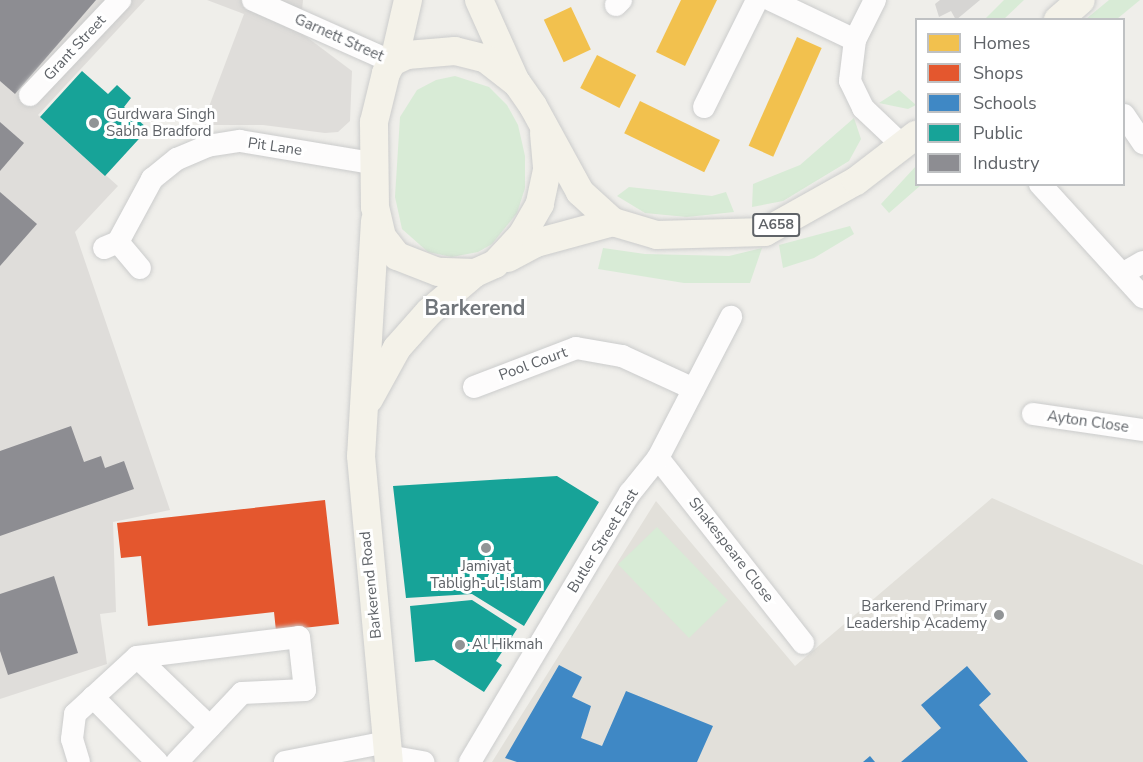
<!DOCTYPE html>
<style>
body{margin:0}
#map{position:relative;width:1143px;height:762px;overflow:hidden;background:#efeeea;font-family:"Nunito Sans",sans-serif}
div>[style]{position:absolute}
.industrial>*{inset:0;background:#dfddda}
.education>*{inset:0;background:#e2e0da}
.green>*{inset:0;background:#d8ebd6;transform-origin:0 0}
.homes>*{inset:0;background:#f2c14e;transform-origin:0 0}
.shops>*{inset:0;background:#e4572e}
.schools>*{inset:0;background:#3f88c5}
.public>*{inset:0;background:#17a398}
.industry>*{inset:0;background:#8d8d92}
.building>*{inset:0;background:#d6d5d3}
.roads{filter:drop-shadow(0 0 2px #cbcccc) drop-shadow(0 0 2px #cbcccc)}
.minor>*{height:22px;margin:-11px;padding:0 11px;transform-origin:11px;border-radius:11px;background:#fdfcfc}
.major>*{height:28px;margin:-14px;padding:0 14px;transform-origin:14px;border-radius:14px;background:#f4f2e9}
.dots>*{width:16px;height:16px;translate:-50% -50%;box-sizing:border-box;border:3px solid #fff;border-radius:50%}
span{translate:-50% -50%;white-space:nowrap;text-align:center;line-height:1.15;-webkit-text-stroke:6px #fff;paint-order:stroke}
.shield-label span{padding:2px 4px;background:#fff;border:2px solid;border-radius:4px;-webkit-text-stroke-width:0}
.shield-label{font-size:14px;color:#5f6368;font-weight:700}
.street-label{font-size:15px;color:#5f6368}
.poi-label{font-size:15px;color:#5f6368}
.left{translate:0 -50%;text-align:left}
.right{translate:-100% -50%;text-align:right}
.district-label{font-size:21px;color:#70757a;font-weight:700}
.legend{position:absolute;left:915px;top:18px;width:210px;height:168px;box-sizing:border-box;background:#fff;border:2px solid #bfc1c3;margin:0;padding:8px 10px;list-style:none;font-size:18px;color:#5f6368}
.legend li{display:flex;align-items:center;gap:12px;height:30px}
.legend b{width:30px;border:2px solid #bfc1c3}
</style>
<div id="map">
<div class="industrial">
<div style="clip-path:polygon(0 0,145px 0,38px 115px,118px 186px,75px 232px,170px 510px,113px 522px,116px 612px,100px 614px,107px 664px,0 699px)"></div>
<div style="clip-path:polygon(207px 0,303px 0,300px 32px,352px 71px,350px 121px,338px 132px,325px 133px,263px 125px,202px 125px,244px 14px)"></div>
</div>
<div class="education">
<div style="clip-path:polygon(992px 498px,1143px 565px,1143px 762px,492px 762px,656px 501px,795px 666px)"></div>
</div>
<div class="green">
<div style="clip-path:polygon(1004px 0,1024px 0,1004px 19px,985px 19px)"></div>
<div style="clip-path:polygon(1109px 0,1140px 0,1117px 19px,1086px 19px)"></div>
<div style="clip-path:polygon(455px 76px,489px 87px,507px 105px,518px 125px,525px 156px,525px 188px,517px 213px,492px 244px,478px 252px,452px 257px,428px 252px,402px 229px,395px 197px,400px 117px,417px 90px,436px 80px)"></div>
<div style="clip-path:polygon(899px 90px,916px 105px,908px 109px,879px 103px)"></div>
<div style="clip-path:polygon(854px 118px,861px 139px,849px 161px,783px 201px,752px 207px,753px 184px,800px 165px)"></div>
<div style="clip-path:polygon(916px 166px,916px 184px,921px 185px,889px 213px,881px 204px)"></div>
<div style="clip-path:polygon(629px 187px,712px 196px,726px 192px,734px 212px,687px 217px,645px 213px,617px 196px)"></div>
<div style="clip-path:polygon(850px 226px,854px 234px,814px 258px,783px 268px,779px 245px)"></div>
<div style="clip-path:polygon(603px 248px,645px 254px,729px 256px,762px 248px,750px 283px,684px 283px,598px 269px)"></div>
<div style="left:657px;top:527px;width:102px;height:54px;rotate:46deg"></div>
</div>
<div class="homes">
<div style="clip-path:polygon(681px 0,717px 0,685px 66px,656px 52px)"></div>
<div style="left:571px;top:7px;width:47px;height:30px;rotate:65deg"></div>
<div style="left:797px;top:37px;width:27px;height:119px;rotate:24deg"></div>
<div style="left:597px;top:55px;width:44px;height:37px;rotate:27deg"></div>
<div style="left:640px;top:101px;width:89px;height:36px;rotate:26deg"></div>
</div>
<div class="shops">
<div style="clip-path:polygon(325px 500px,339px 624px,276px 631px,274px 612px,148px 626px,141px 556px,121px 558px,117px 523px)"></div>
</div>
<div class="schools">
<div style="clip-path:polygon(559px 665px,582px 677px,572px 697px,591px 706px,581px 738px,602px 746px,626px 691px,713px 726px,697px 762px,517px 762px,505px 758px)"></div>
<div style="clip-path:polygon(967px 666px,991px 694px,979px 705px,1028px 762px,901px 762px,941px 728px,921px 705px)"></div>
<div style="clip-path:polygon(870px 756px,875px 762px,863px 762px)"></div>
</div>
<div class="public">
<div style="clip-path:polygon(82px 71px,108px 94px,117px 85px,131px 98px,124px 107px,148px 129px,105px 176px,40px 117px)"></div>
<div style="clip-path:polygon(557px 476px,599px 502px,524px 626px,472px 594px,406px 598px,393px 486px)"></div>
<div style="clip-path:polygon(472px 600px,517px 629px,496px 661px,502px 665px,484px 692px,434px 660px,415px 662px,410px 606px)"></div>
</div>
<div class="industry">
<div style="clip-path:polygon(0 0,96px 0,15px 94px,0 81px)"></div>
<div style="clip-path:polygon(0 122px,24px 143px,0 171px)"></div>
<div style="clip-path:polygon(0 192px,37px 224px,0 266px)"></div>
<div style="clip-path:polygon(71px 426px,84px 462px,101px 456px,105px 468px,124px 461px,134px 489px,0 536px,0 451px)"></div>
<div style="clip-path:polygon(54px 576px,78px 653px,8px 675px,0 651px,0 594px)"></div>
</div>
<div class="building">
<div style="clip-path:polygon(940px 0,980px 0,956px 20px,951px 11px,939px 17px,935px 4px)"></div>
</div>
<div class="roads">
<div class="minor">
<div style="left:253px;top:0;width:152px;rotate:24deg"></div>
<div style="left:771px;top:0;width:93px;rotate:25.5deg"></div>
<div style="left:875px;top:0;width:45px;rotate:116.6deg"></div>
<div style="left:855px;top:40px;width:41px;rotate:97deg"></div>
<div style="left:850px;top:81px;width:30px;rotate:64deg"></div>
<div style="left:863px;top:108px;width:55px;rotate:43.5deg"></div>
<div style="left:616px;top:5px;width:7px;rotate:-45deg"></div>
<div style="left:30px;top:95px;width:131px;rotate:-46.5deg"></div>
<div style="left:704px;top:107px;width:119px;rotate:-63.6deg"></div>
<div style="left:1124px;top:115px;width:34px;rotate:56deg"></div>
<div style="left:1040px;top:184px;width:153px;rotate:47.7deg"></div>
<div style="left:118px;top:242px;width:72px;rotate:-61.6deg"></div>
<div style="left:152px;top:179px;width:32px;rotate:-39deg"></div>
<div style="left:177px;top:159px;width:33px;rotate:-23deg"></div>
<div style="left:207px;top:146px;width:33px;rotate:-9deg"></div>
<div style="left:240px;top:141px;width:134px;rotate:9.5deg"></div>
<div style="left:104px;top:248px;width:15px;rotate:-23deg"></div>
<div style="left:118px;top:242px;width:34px;rotate:50deg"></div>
<div style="left:1122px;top:274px;width:24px;rotate:-30deg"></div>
<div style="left:474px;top:387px;width:109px;rotate:-20.9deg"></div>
<div style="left:576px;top:348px;width:47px;rotate:9.9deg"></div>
<div style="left:622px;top:356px;width:79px;rotate:24.6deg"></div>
<div style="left:1033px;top:414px;width:111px;rotate:8.3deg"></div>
<div style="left:658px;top:458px;width:235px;rotate:51.9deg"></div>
<div style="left:137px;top:657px;width:101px;rotate:43.8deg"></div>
<div style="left:93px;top:697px;width:91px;rotate:45.4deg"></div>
<div style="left:388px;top:756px;width:36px;rotate:10deg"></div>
<div style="left:79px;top:762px;width:24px;rotate:-107deg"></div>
<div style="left:72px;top:739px;width:25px;rotate:-83deg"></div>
<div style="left:75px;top:714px;width:84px;rotate:-42.6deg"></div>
<div style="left:137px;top:657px;width:163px;rotate:-7deg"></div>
<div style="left:299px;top:637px;width:53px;rotate:83.5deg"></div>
<div style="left:305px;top:690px;width:63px;rotate:177.3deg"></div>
<div style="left:242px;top:693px;width:95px;rotate:133.3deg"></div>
<div style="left:285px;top:762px;width:104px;rotate:-11.1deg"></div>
<div style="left:470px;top:762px;width:313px;rotate:-59.3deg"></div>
<div style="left:630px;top:493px;width:45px;rotate:-51.3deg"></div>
<div style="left:658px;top:458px;width:159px;rotate:-62.6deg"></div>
</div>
<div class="major">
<div style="left:479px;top:0;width:88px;rotate:65.8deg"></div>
<div style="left:1058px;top:20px;width:30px;rotate:-41deg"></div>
<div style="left:394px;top:61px;width:63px;rotate:-77.1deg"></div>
<div style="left:544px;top:133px;width:37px;rotate:85deg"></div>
<div style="left:547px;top:170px;width:35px;rotate:102deg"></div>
<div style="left:540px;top:204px;width:34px;rotate:120deg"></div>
<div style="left:523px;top:234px;width:41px;rotate:133deg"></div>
<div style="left:495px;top:264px;width:22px;rotate:156deg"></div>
<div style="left:475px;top:273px;width:37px;rotate:-178deg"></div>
<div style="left:438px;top:272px;width:44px;rotate:-158.7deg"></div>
<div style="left:397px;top:256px;width:24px;rotate:-128deg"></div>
<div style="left:382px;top:237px;width:31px;rotate:-103deg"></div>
<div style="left:375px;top:207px;width:85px;rotate:-90.7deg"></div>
<div style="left:374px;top:122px;width:50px;rotate:-76.2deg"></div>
<div style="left:386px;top:73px;width:13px;rotate:-61deg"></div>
<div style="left:392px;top:62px;width:17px;rotate:-25deg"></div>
<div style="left:407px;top:55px;width:48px;rotate:-4.8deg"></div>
<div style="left:455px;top:51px;width:32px;rotate:14deg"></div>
<div style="left:486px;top:59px;width:39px;rotate:38deg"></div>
<div style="left:517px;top:83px;width:28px;rotate:55deg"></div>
<div style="left:533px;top:106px;width:98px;rotate:61.3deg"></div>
<div style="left:580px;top:192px;width:45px;rotate:42.3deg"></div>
<div style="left:613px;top:222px;width:46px;rotate:16.5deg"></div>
<div style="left:657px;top:235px;width:108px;rotate:-1.6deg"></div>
<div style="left:765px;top:232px;width:104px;rotate:-29.3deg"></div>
<div style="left:856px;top:181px;width:76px;rotate:-37.5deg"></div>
<div style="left:375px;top:221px;width:235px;rotate:93.4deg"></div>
<div style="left:361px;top:456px;width:307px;rotate:84.8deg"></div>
<div style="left:508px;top:258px;width:32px;rotate:-28deg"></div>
<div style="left:536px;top:243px;width:80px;rotate:-15.3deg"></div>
<div style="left:369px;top:399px;width:58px;rotate:-61.2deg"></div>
<div style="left:397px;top:348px;width:48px;rotate:-48.4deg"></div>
<div style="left:429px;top:312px;width:60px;rotate:-40.3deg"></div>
</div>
</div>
<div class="dots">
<div style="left:94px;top:123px;background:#919496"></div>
<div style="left:486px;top:548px;background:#919496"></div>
<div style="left:999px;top:615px;background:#919496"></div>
<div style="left:460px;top:645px;background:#919496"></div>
</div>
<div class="shield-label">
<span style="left:776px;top:225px">A658</span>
</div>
<div class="street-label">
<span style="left:339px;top:38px;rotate:24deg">Garnett Street</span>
<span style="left:75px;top:48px;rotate:-47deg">Grant Street</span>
<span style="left:275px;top:147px;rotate:8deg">Pit Lane</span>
<span style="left:533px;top:364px;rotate:-20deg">Pool Court</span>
<span style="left:1088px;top:422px;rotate:8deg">Ayton Close</span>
<span style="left:603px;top:541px;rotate:-58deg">Butler Street East</span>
<span style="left:731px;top:550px;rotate:52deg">Shakespeare Close</span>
<span style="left:371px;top:585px;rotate:-96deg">Barkerend Road</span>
</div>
<div class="poi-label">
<span class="left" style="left:106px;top:123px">Gurdwara Singh<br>Sabha Bradford</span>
<span style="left:486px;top:575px">Jamiyat<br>Tabligh-ul-Islam</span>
<span class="right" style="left:987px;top:615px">Barkerend Primary<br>Leadership Academy</span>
<span class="left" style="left:472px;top:645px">Al Hikmah</span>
</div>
<div class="district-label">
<span style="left:475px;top:308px">Barkerend</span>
</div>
<ul class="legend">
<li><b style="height:16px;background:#f2c14e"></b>Homes</li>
<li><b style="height:16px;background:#e4572e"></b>Shops</li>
<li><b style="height:16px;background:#3f88c5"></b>Schools</li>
<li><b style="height:16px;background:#17a398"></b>Public</li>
<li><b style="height:16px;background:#8d8d92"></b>Industry</li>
</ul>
</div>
